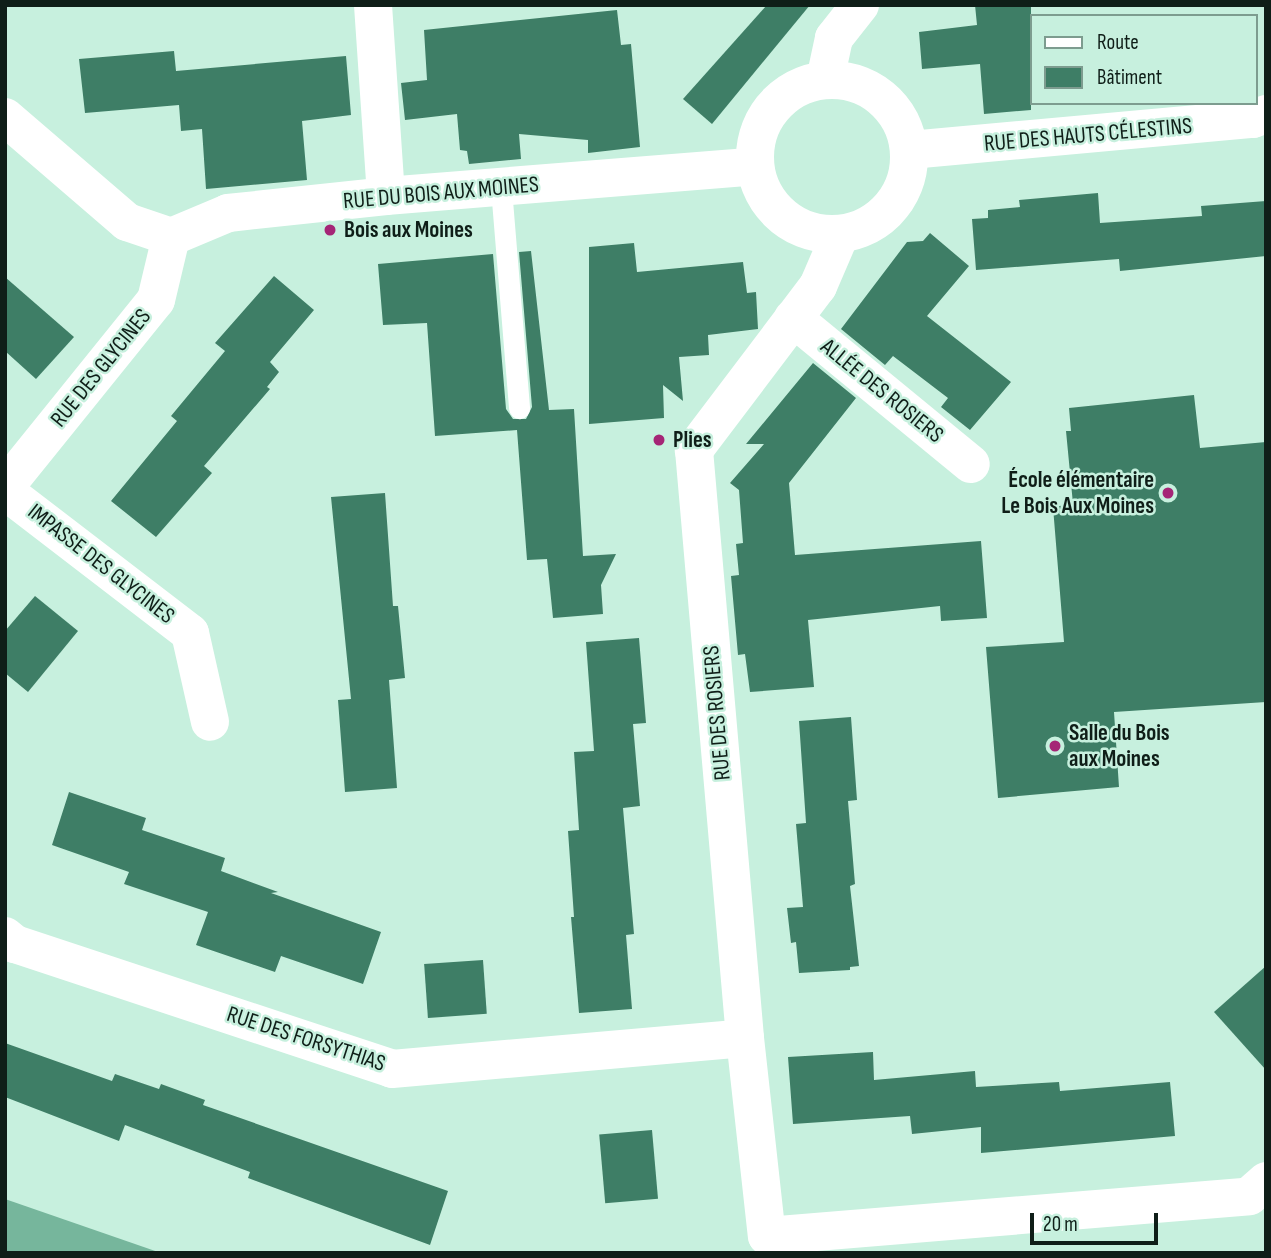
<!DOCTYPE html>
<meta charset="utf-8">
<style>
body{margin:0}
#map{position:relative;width:1271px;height:1258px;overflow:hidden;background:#c7f0de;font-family:"Sofia Sans Condensed",sans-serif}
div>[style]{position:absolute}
.forest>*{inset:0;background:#76b69c}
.building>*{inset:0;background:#3e7e66;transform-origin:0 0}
.lane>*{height:21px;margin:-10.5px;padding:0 10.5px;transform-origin:10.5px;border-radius:10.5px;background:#fff}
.street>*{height:38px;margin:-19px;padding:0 19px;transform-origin:19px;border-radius:19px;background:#fff}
.street>.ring{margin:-19px;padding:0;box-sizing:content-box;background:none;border:38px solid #fff;border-radius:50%}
.dots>*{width:19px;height:19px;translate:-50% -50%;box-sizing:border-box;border:4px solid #c7f0de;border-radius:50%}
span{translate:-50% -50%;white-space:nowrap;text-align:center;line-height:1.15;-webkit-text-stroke:5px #c7f0de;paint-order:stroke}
.street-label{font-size:23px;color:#0f1e18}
.poi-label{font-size:23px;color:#0f1e18;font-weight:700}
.left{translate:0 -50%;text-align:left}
.right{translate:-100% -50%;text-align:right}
.frame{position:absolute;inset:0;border:7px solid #0f1e18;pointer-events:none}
.legend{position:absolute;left:1030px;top:14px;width:228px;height:91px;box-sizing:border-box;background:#c7f0de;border:2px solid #7d9c8f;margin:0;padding:9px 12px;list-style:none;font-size:21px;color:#0f1e18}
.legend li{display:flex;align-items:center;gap:14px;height:35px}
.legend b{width:35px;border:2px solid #7d9c8f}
.scale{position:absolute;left:1030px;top:1213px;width:128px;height:32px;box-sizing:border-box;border:4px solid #0f1e18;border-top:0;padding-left:9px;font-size:21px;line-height:24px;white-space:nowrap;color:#0f1e18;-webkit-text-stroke:5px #c7f0de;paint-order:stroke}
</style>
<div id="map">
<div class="forest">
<div style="clip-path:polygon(5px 1199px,161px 1253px,5px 1253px)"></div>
</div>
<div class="building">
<div style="clip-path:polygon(767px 5px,810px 5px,712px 124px,683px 99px)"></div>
<div style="clip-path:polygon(975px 5px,1031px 5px,1031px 110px,984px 114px,980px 64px,922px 69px,919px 32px,977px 25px)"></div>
<div style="clip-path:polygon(617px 10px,621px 45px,631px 44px,640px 147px,588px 153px,588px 140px,519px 134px,521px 159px,469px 164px,467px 151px,460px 150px,457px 114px,405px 120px,401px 83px,427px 80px,424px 30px)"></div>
<div style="clip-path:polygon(174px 51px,176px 71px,346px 56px,351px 115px,302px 121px,307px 180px,206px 189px,202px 129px,181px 131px,179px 105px,85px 113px,79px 59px)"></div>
<div style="clip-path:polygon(1098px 193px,1100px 223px,1202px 216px,1201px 206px,1266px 201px,1266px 256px,1120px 271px,1119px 259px,976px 270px,972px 219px,988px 218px,988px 210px,1020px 207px,1019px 200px)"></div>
<div style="clip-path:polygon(930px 233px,969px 266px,927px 316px,1011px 382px,970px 430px,941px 407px,948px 398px,893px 356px,885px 365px,841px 329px,907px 242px,923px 241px)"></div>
<div style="clip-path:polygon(634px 243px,637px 272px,743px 262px,747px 293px,756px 292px,758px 329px,708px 335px,709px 355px,679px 357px,683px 401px,663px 385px,664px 418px,589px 424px,589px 247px)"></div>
<div style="clip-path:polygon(531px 251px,549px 410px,574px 409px,583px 556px,616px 554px,601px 585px,603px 614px,553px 618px,547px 559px,527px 560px,517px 430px,435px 436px,427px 323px,383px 325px,378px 264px,493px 254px,506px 409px,513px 419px,526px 419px,532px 407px,519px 252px)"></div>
<div style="clip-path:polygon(274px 276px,314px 310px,270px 362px,279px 372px,267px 387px,270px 389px,204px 466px,212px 473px,156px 537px,111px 501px,177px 421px,171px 416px,225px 351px,215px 343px)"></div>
<div style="clip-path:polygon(5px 277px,74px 337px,36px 379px,5px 351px)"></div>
<div style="clip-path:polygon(813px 363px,856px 398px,789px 483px,795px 555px,981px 541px,987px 618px,941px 621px,940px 606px,808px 620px,814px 687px,750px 692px,745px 654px,738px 655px,731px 576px,739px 575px,736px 544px,743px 543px,739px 490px,730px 483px,764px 444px,746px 444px)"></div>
<div style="clip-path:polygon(1194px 395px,1200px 448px,1266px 442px,1266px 702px,1114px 712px,1119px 787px,998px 798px,986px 647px,1064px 642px,1053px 507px,1073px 504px,1066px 431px,1071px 431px,1069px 408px)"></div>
<div style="clip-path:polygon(385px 493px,393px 606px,398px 606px,405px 678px,389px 680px,397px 788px,345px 792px,338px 700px,351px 699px,331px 497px)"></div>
<div style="clip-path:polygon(35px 596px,78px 631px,28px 692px,5px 673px,5px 631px)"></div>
<div style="clip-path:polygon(639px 638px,646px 723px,633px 724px,640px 806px,623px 808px,634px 934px,626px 935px,632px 1009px,579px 1013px,571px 917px,574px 917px,568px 831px,579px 830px,574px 752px,594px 751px,586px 642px)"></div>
<div style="clip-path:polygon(851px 717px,857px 800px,848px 801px,855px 884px,850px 886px,859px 966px,850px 967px,850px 970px,799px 973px,796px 942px,791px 943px,787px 908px,803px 907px,796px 824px,806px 823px,799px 721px)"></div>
<div style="clip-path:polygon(69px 792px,146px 818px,142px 830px,225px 858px,221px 871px,278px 892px,271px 893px,381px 932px,363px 984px,281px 956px,275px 972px,196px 945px,208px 912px,124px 884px,129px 872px,52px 845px)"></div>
<div style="left:483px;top:960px;width:54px;height:59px;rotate:86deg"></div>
<div style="clip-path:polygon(1266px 966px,1266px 1070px,1214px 1012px)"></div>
<div style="clip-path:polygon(5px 1043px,112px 1081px,115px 1074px,159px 1089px,161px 1084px,205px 1100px,203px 1105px,448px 1191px,430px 1245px,248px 1178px,250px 1172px,125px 1125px,119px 1141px,5px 1097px)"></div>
<div style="clip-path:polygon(873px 1052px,874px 1080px,975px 1071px,976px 1087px,1059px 1082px,1060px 1091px,1170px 1082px,1175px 1136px,981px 1153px,981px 1127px,912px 1134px,910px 1116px,793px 1124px,788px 1057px)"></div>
<div style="left:652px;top:1130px;width:69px;height:53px;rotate:85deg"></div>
</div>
<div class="lane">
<div style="left:501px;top:188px;width:221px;rotate:85.3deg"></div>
</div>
<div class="street">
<div style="left:373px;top:5px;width:191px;rotate:86.1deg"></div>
<div style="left:825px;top:80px;width:43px;rotate:-77.9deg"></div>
<div style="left:834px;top:38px;width:42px;rotate:-51.8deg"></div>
<div class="ring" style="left:755px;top:80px;width:116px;height:116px"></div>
<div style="left:5px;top:117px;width:161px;rotate:40.7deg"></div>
<div style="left:127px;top:222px;width:46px;rotate:18.8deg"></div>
<div style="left:171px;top:237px;width:62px;rotate:-22.8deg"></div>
<div style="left:228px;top:213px;width:159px;rotate:-6.1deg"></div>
<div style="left:386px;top:196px;width:370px;rotate:-4.6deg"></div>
<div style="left:910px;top:150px;width:344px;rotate:-5.2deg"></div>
<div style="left:1253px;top:119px;width:14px;rotate:-21deg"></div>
<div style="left:840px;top:235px;width:56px;rotate:113.3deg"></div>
<div style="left:818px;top:286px;width:206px;rotate:127.1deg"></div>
<div style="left:694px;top:450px;width:590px;rotate:85.04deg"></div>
<div style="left:745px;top:1038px;width:199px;rotate:83.7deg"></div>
<div style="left:767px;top:1236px;width:484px;rotate:-4.7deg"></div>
<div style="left:1249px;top:1196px;width:23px;rotate:-41deg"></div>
<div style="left:793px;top:318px;width:230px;rotate:39.4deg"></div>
<div style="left:5px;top:487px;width:240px;rotate:-51.1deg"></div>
<div style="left:156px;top:300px;width:65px;rotate:-76.6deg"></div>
<div style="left:5px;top:491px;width:233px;rotate:37.5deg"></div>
<div style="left:190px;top:633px;width:91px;rotate:77.3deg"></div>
<div style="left:5px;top:936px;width:13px;rotate:39deg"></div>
<div style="left:15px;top:944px;width:397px;rotate:18.3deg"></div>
<div style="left:392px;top:1069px;width:354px;rotate:-5deg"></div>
</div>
<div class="dots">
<div style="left:330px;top:230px;background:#a52576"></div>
<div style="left:659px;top:440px;background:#a52576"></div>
<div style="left:1168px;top:493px;background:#a52576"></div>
<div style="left:1055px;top:746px;background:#a52576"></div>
</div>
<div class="street-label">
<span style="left:1088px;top:135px;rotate:-5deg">RUE DES HAUTS CÉLESTINS</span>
<span style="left:441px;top:193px;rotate:-5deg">RUE DU BOIS AUX MOINES</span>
<span style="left:101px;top:368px;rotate:-51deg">RUE DES GLYCINES</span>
<span style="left:882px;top:391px;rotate:39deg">ALLÉE DES ROSIERS</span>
<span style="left:101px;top:564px;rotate:38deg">IMPASSE DES GLYCINES</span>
<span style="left:717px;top:713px;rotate:-95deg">RUE DES ROSIERS</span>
<span style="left:306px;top:1039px;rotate:18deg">RUE DES FORSYTHIAS</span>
</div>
<div class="poi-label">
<span class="left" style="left:344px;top:230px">Bois aux Moines</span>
<span class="left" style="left:673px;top:440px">Plies</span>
<span class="right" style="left:1154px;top:493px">École élémentaire<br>Le Bois Aux Moines</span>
<span class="left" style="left:1069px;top:746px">Salle du Bois<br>aux Moines</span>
</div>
<div class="frame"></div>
<ul class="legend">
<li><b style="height:9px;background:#fff"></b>Route</li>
<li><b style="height:19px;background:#3e7e66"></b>Bâtiment</li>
</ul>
<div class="scale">20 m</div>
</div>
